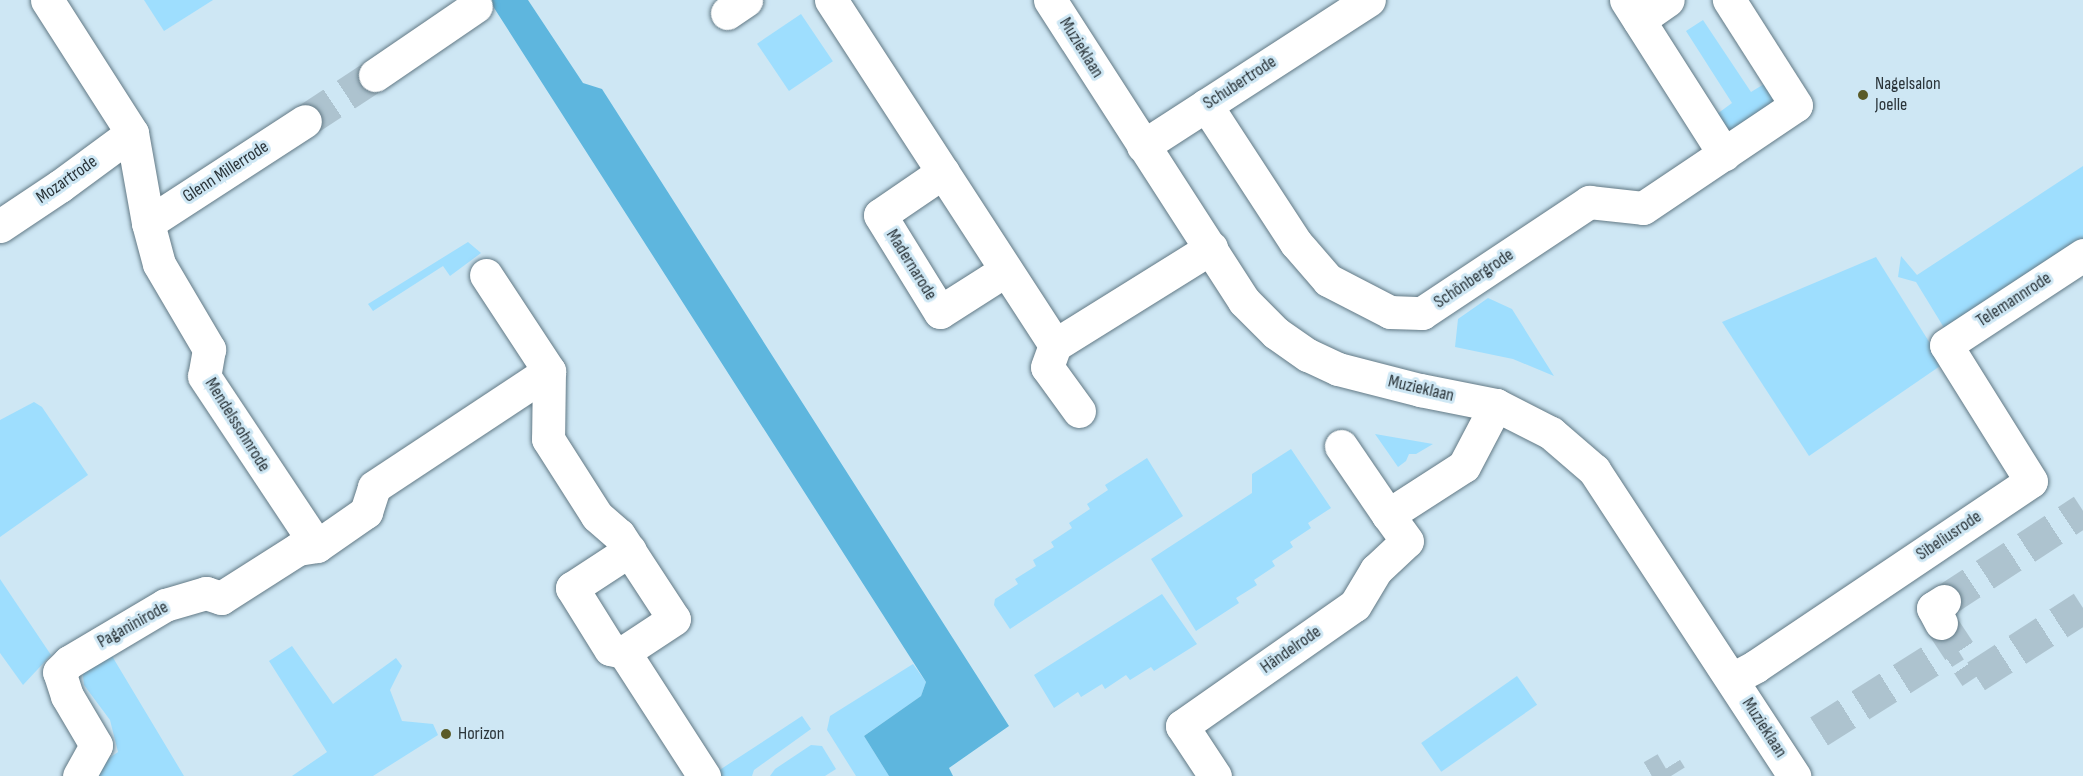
<!DOCTYPE html>
<meta charset="utf-8">
<style>
body{margin:0}
#map{position:relative;width:2083px;height:776px;overflow:hidden;background:#cee7f4;font-family:"Sofia Sans Condensed",sans-serif}
div>[style]{position:absolute}
.green>*{inset:0;background:#9edefe;transform-origin:0 0}
.water>*{inset:0;background:#5eb6de}
.minor-tunnel>*{height:33px;margin-top:-16.5px;transform-origin:0;background:repeating-linear-gradient(90deg,#adc3cf 0 33px,transparent 0 49px)}
.roads{filter:drop-shadow(0 0 2px #627985) drop-shadow(0 0 2px #627985)}
.minor>*{height:33px;margin:-16.5px;padding:0 16.5px;transform-origin:16.5px;border-radius:16.5px;background:#fff}
.dots>*{width:16px;height:16px;translate:-50% -50%;box-sizing:border-box;border:3px solid #cee7f4;border-radius:50%}
span{translate:-50% -50%;white-space:nowrap;text-align:center;line-height:1.15;-webkit-text-stroke:6px #cee7f4;paint-order:stroke}
.street-label{font-size:18px;color:#2a3439}
.poi-label{font-size:18px;color:#2a3439}
.left{translate:0 -50%;text-align:left}
</style>
<div id="map">
<div class="green">
<div style="clip-path:polygon(144px 0,213px 0,164px 31px)"></div>
<div style="left:801px;top:14px;width:57px;height:53px;rotate:56deg"></div>
<div style="clip-path:polygon(1703px 20px,1751px 92px,1769px 81px,1779px 97px,1735px 132px,1727px 130px,1717px 114px,1732px 103px,1686px 31px)"></div>
<div style="clip-path:polygon(2083px 166px,2083px 241px,1946px 331px,1916px 282px,1898px 277px,1901px 256px,1917px 275px)"></div>
<div style="clip-path:polygon(468px 242px,481px 253px,450px 276px,443px 266px,373px 311px,368px 304px)"></div>
<div style="clip-path:polygon(1876px 257px,1943px 364px,1809px 456px,1722px 322px)"></div>
<div style="clip-path:polygon(1488px 298px,1512px 309px,1554px 376px,1513px 359px,1455px 347px,1458px 319px)"></div>
<div style="clip-path:polygon(34px 402px,42px 407px,88px 475px,0 537px,0 420px)"></div>
<div style="clip-path:polygon(1375px 434px,1433px 444px,1416px 454px,1409px 454px,1406px 461px,1398px 467px)"></div>
<div style="clip-path:polygon(1291px 449px,1331px 508px,1308px 523px,1311px 528px,1290px 542px,1293px 547px,1272px 561px,1275px 566px,1254px 580px,1257px 585px,1236px 598px,1239px 603px,1196px 631px,1151px 559px,1252px 493px,1252px 474px)"></div>
<div style="clip-path:polygon(1147px 458px,1183px 516px,1010px 629px,994px 605px,995px 599px,1018px 584px,1015px 579px,1036px 566px,1033px 560px,1054px 547px,1051px 542px,1072px 528px,1069px 523px,1090px 509px,1087px 504px,1108px 490px,1105px 485px)"></div>
<div style="clip-path:polygon(0 579px,51px 655px,23px 685px,0 653px)"></div>
<div style="clip-path:polygon(1162px 594px,1197px 644px,1154px 671px,1151px 667px,1130px 680px,1126px 675px,1105px 689px,1102px 684px,1081px 697px,1078px 692px,1054px 708px,1034px 675px)"></div>
<div style="clip-path:polygon(292px 646px,333px 704px,396px 658px,402px 666px,390px 690px,402px 721px,433px 724px,438px 735px,373px 776px,292px 776px,327px 752px,269px 661px)"></div>
<div style="clip-path:polygon(109px 651px,184px 776px,94px 776px,99px 765px,118px 752px,110px 720px,84px 685px,82px 668px)"></div>
<div style="clip-path:polygon(913px 664px,926px 682px,921px 696px,864px 736px,889px 776px,856px 776px,827px 730px,830px 716px)"></div>
<div style="left:1517px;top:676px;width:35px;height:117px;rotate:55deg"></div>
<div style="clip-path:polygon(802px 716px,811px 729px,754px 770px,752px 776px,722px 776px,718px 771px)"></div>
<div style="clip-path:polygon(811px 745px,822px 746px,836px 769px,825px 776px,770px 776px,775px 769px)"></div>
</div>
<div class="water">
<div style="clip-path:polygon(489px 0,528px 0,583px 83px,602px 89px,1009px 726px,949px 768px,953px 776px,889px 776px,864px 736px,921px 696px,926px 682px)"></div>
</div>
<div class="minor-tunnel">
<div style="left:305px;top:121px;width:84px;rotate:-33.3deg"></div>
<div style="left:1944px;top:601px;width:166px;rotate:-33.2deg"></div>
<div style="left:1941px;top:623px;width:64px;rotate:56.6deg"></div>
<div style="left:1976px;top:676px;width:127px;rotate:-32.8deg"></div>
<div style="left:1819px;top:731px;width:161px;rotate:-32.3deg"></div>
<div style="left:1652px;top:776px;width:16px;rotate:-30deg"></div>
<div style="left:1666px;top:768px;width:9px;rotate:58deg"></div>
</div>
<div class="roads">
<div class="minor">
<div style="left:47px;top:0;width:158px;rotate:57.4deg"></div>
<div style="left:132px;top:133px;width:91px;rotate:79.9deg"></div>
<div style="left:148px;top:223px;width:42px;rotate:75deg"></div>
<div style="left:159px;top:264px;width:99px;rotate:59.5deg"></div>
<div style="left:209px;top:349px;width:27px;rotate:100deg"></div>
<div style="left:204px;top:376px;width:204px;rotate:56.4deg"></div>
<div style="left:831px;top:0;width:411px;rotate:57deg"></div>
<div style="left:1050px;top:0;width:358px;rotate:57.2deg"></div>
<div style="left:1244px;top:301px;width:45px;rotate:45deg"></div>
<div style="left:1276px;top:333px;width:39px;rotate:35deg"></div>
<div style="left:1308px;top:355px;width:33px;rotate:25deg"></div>
<div style="left:1338px;top:369px;width:85px;rotate:14.4deg"></div>
<div style="left:1420px;top:390px;width:77px;rotate:11.2deg"></div>
<div style="left:1496px;top:405px;width:62px;rotate:27deg"></div>
<div style="left:1551px;top:433px;width:57px;rotate:40.7deg"></div>
<div style="left:1594px;top:470px;width:366px;rotate:56.8deg"></div>
<div style="left:1626px;top:0;width:183px;rotate:57.5deg"></div>
<div style="left:727px;top:13px;width:23px;rotate:-34deg"></div>
<div style="left:1639px;top:20px;width:35px;rotate:-35deg"></div>
<div style="left:375px;top:75px;width:122px;rotate:-34.3deg"></div>
<div style="left:1206px;top:105px;width:165px;rotate:56.9deg"></div>
<div style="left:1296px;top:243px;width:49px;rotate:49.1deg"></div>
<div style="left:1328px;top:280px;width:70px;rotate:27.3deg"></div>
<div style="left:1390px;top:312px;width:32px;rotate:2deg"></div>
<div style="left:1422px;top:313px;width:201px;rotate:-33.6deg"></div>
<div style="left:1589px;top:202px;width:54px;rotate:6.3deg"></div>
<div style="left:1643px;top:208px;width:184px;rotate:-33.9deg"></div>
<div style="left:1796px;top:105px;width:125px;rotate:-122.5deg"></div>
<div style="left:1143px;top:146px;width:269px;rotate:-32.9deg"></div>
<div style="left:943px;top:172px;width:76px;rotate:145.7deg"></div>
<div style="left:880px;top:215px;width:114px;rotate:58.3deg"></div>
<div style="left:940px;top:312px;width:78px;rotate:-32.5deg"></div>
<div style="left:148px;top:223px;width:187px;rotate:-33deg"></div>
<div style="left:0;top:226px;width:72px;rotate:-33.7deg"></div>
<div style="left:60px;top:186px;width:89px;rotate:-36.4deg"></div>
<div style="left:486px;top:275px;width:115px;rotate:56.7deg"></div>
<div style="left:549px;top:371px;width:68px;rotate:90.8deg"></div>
<div style="left:548px;top:439px;width:91px;rotate:57.5deg"></div>
<div style="left:597px;top:516px;width:29px;rotate:41deg"></div>
<div style="left:619px;top:535px;width:100px;rotate:56.8deg"></div>
<div style="left:674px;top:619px;width:60px;rotate:146.6deg"></div>
<div style="left:624px;top:652px;width:148px;rotate:57.2deg"></div>
<div style="left:1079px;top:411px;width:54px;rotate:-126deg"></div>
<div style="left:1047px;top:367px;width:23px;rotate:-70deg"></div>
<div style="left:1055px;top:345px;width:184px;rotate:-31.9deg"></div>
<div style="left:1341px;top:446px;width:83px;rotate:55.7deg"></div>
<div style="left:1941px;top:623px;width:17px;rotate:-118deg"></div>
<div style="left:1933px;top:608px;width:13px;rotate:-32deg"></div>
<div style="left:624px;top:652px;width:14px;rotate:-168deg"></div>
<div style="left:610px;top:649px;width:72px;rotate:-121.9deg"></div>
<div style="left:572px;top:588px;width:69px;rotate:-33.2deg"></div>
<div style="left:1732px;top:679px;width:27px;rotate:-28deg"></div>
<div style="left:1756px;top:666px;width:331px;rotate:-33.9deg"></div>
<div style="left:2031px;top:481px;width:160px;rotate:-122deg"></div>
<div style="left:1946px;top:345px;width:164px;rotate:-33.3deg"></div>
<div style="left:79px;top:776px;width:35px;rotate:-61deg"></div>
<div style="left:96px;top:745px;width:57px;rotate:-120.6deg"></div>
<div style="left:67px;top:696px;width:25px;rotate:-108deg"></div>
<div style="left:59px;top:672px;width:14px;rotate:-45deg"></div>
<div style="left:69px;top:662px;width:112px;rotate:-30.7deg"></div>
<div style="left:165px;top:605px;width:43px;rotate:-16.3deg"></div>
<div style="left:206px;top:593px;width:16px;rotate:18deg"></div>
<div style="left:221px;top:598px;width:91px;rotate:-32.5deg"></div>
<div style="left:298px;top:549px;width:19px;rotate:-9deg"></div>
<div style="left:317px;top:546px;width:60px;rotate:-34.8deg"></div>
<div style="left:366px;top:512px;width:26px;rotate:-72deg"></div>
<div style="left:374px;top:487px;width:210px;rotate:-33.5deg"></div>
<div style="left:1215px;top:776px;width:60px;rotate:-123.4deg"></div>
<div style="left:1182px;top:726px;width:211px;rotate:-35deg"></div>
<div style="left:1355px;top:605px;width:41px;rotate:-59deg"></div>
<div style="left:1376px;top:570px;width:42px;rotate:-43.1deg"></div>
<div style="left:1407px;top:541px;width:32px;rotate:-126deg"></div>
<div style="left:1388px;top:515px;width:90px;rotate:-32.8deg"></div>
<div style="left:1464px;top:466px;width:69px;rotate:-62.3deg"></div>
</div>
</div>
<div class="dots">
<div style="left:1863px;top:95px;background:#5a5b28"></div>
<div style="left:446px;top:734px;background:#5a5b28"></div>
</div>
<div class="street-label">
<span style="left:1081px;top:48px;rotate:58deg">Muzieklaan</span>
<span style="left:1240px;top:83px;rotate:-33deg">Schubertrode</span>
<span style="left:226px;top:172px;rotate:-33deg">Glenn Millerrode</span>
<span style="left:67px;top:180px;rotate:-35deg">Mozartrode</span>
<span style="left:911px;top:265px;rotate:58deg">Madernarode</span>
<span style="left:1474px;top:279px;rotate:-34deg">Schönbergrode</span>
<span style="left:2014px;top:300px;rotate:-33deg">Telemannrode</span>
<span style="left:1421px;top:389px;rotate:13deg">Muzieklaan</span>
<span style="left:237px;top:425px;rotate:58deg">Mendelssohnrode</span>
<span style="left:1949px;top:536px;rotate:-34deg">Sibeliusrode</span>
<span style="left:133px;top:625px;rotate:-29deg">Paganinirode</span>
<span style="left:1291px;top:650px;rotate:-35deg">Händelrode</span>
<span style="left:1764px;top:728px;rotate:57deg">Muzieklaan</span>
</div>
<div class="poi-label">
<span class="left" style="left:1875px;top:95px">Nagelsalon<br>Joelle</span>
<span class="left" style="left:458px;top:734px">Horizon</span>
</div>
</div>
